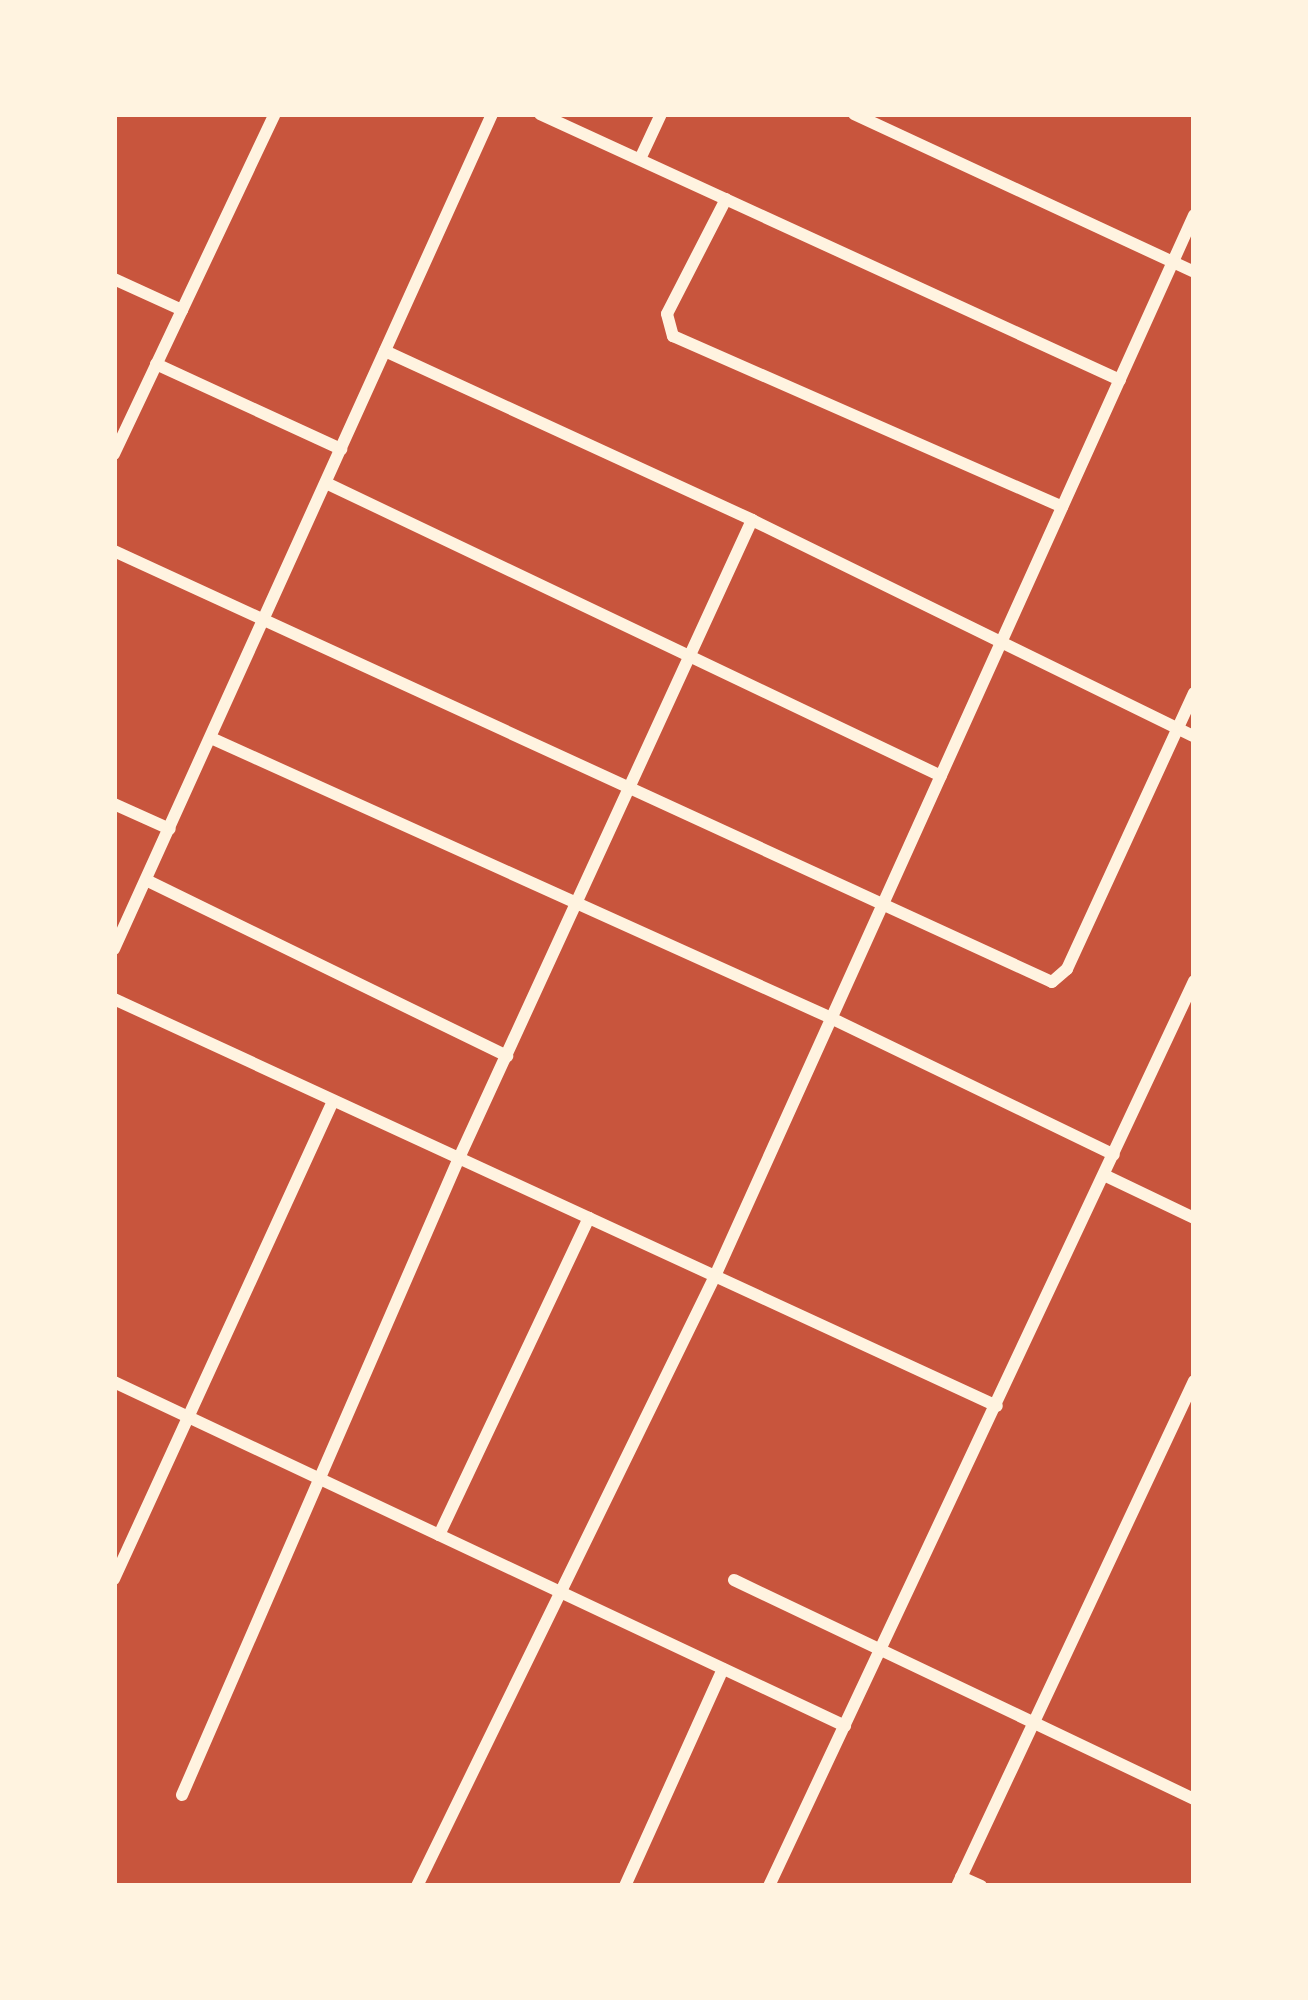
<!DOCTYPE html>
<style>
body{margin:0}
#map{position:relative;width:1308px;height:2000px;overflow:hidden;background:#c8553d;font-family:Barlow,sans-serif}
div>[style]{position:absolute}
.minor>*{height:12px;margin:-6px;padding:0 6px;transform-origin:6px;border-radius:6px;background:#fff3e0}
span{translate:-50% -50%;white-space:nowrap;text-align:center;line-height:1.15;-webkit-text-stroke:10px #fff3e0;paint-order:stroke}
.frame{position:absolute;inset:0;border:117px solid #fff3e0;pointer-events:none}
</style>
<div id="map">
<div class="minor">
<div style="left:540px;top:114px;width:638px;rotate:24.64deg"></div>
<div style="left:854px;top:114px;width:375px;rotate:24.9deg"></div>
<div style="left:640px;top:159px;width:50px;rotate:-65deg"></div>
<div style="left:726px;top:199px;width:129px;rotate:117.2deg"></div>
<div style="left:667px;top:314px;width:23px;rotate:75deg"></div>
<div style="left:673px;top:336px;width:425px;rotate:23.7deg"></div>
<div style="left:114px;top:279px;width:75px;rotate:24.5deg"></div>
<div style="left:385px;top:351px;width:404px;rotate:24.7deg"></div>
<div style="left:752px;top:520px;width:492px;rotate:26.1deg"></div>
<div style="left:156px;top:364px;width:204px;rotate:24.7deg"></div>
<div style="left:114px;top:454px;width:376px;rotate:-64.7deg"></div>
<div style="left:326px;top:483px;width:681px;rotate:25.47deg"></div>
<div style="left:114px;top:551px;width:1032px;rotate:24.68deg"></div>
<div style="left:1052px;top:982px;width:20px;rotate:-41deg"></div>
<div style="left:1067px;top:969px;width:304px;rotate:-65.3deg"></div>
<div style="left:211px;top:738px;width:680px;rotate:24.3deg"></div>
<div style="left:831px;top:1018px;width:314px;rotate:25.8deg"></div>
<div style="left:114px;top:804px;width:61px;rotate:24.1deg"></div>
<div style="left:146px;top:880px;width:402px;rotate:26deg"></div>
<div style="left:114px;top:949px;width:917px;rotate:-65.64deg"></div>
<div style="left:114px;top:999px;width:972px;rotate:24.75deg"></div>
<div style="left:1104px;top:1175px;width:100px;rotate:25.5deg"></div>
<div style="left:114px;top:1382px;width:808px;rotate:25.2deg"></div>
<div style="left:439px;top:1535px;width:351px;rotate:-64.7deg"></div>
<div style="left:114px;top:1579px;width:526px;rotate:-65.38deg"></div>
<div style="left:734px;top:1580px;width:509px;rotate:25.46deg"></div>
<div style="left:182px;top:1795px;width:695px;rotate:-66.5deg"></div>
<div style="left:459px;top:1158px;width:702px;rotate:-65.33deg"></div>
<div style="left:961px;top:1877px;width:22px;rotate:24deg"></div>
<div style="left:417px;top:1886px;width:679px;rotate:-63.96deg"></div>
<div style="left:715px;top:1276px;width:1164px;rotate:-65.7deg"></div>
<div style="left:625px;top:1886px;width:238px;rotate:-65.7deg"></div>
<div style="left:769px;top:1886px;width:1000px;rotate:-64.84deg"></div>
<div style="left:957px;top:1886px;width:558px;rotate:-64.86deg"></div>
</div>
<div class="frame"></div>
</div>
